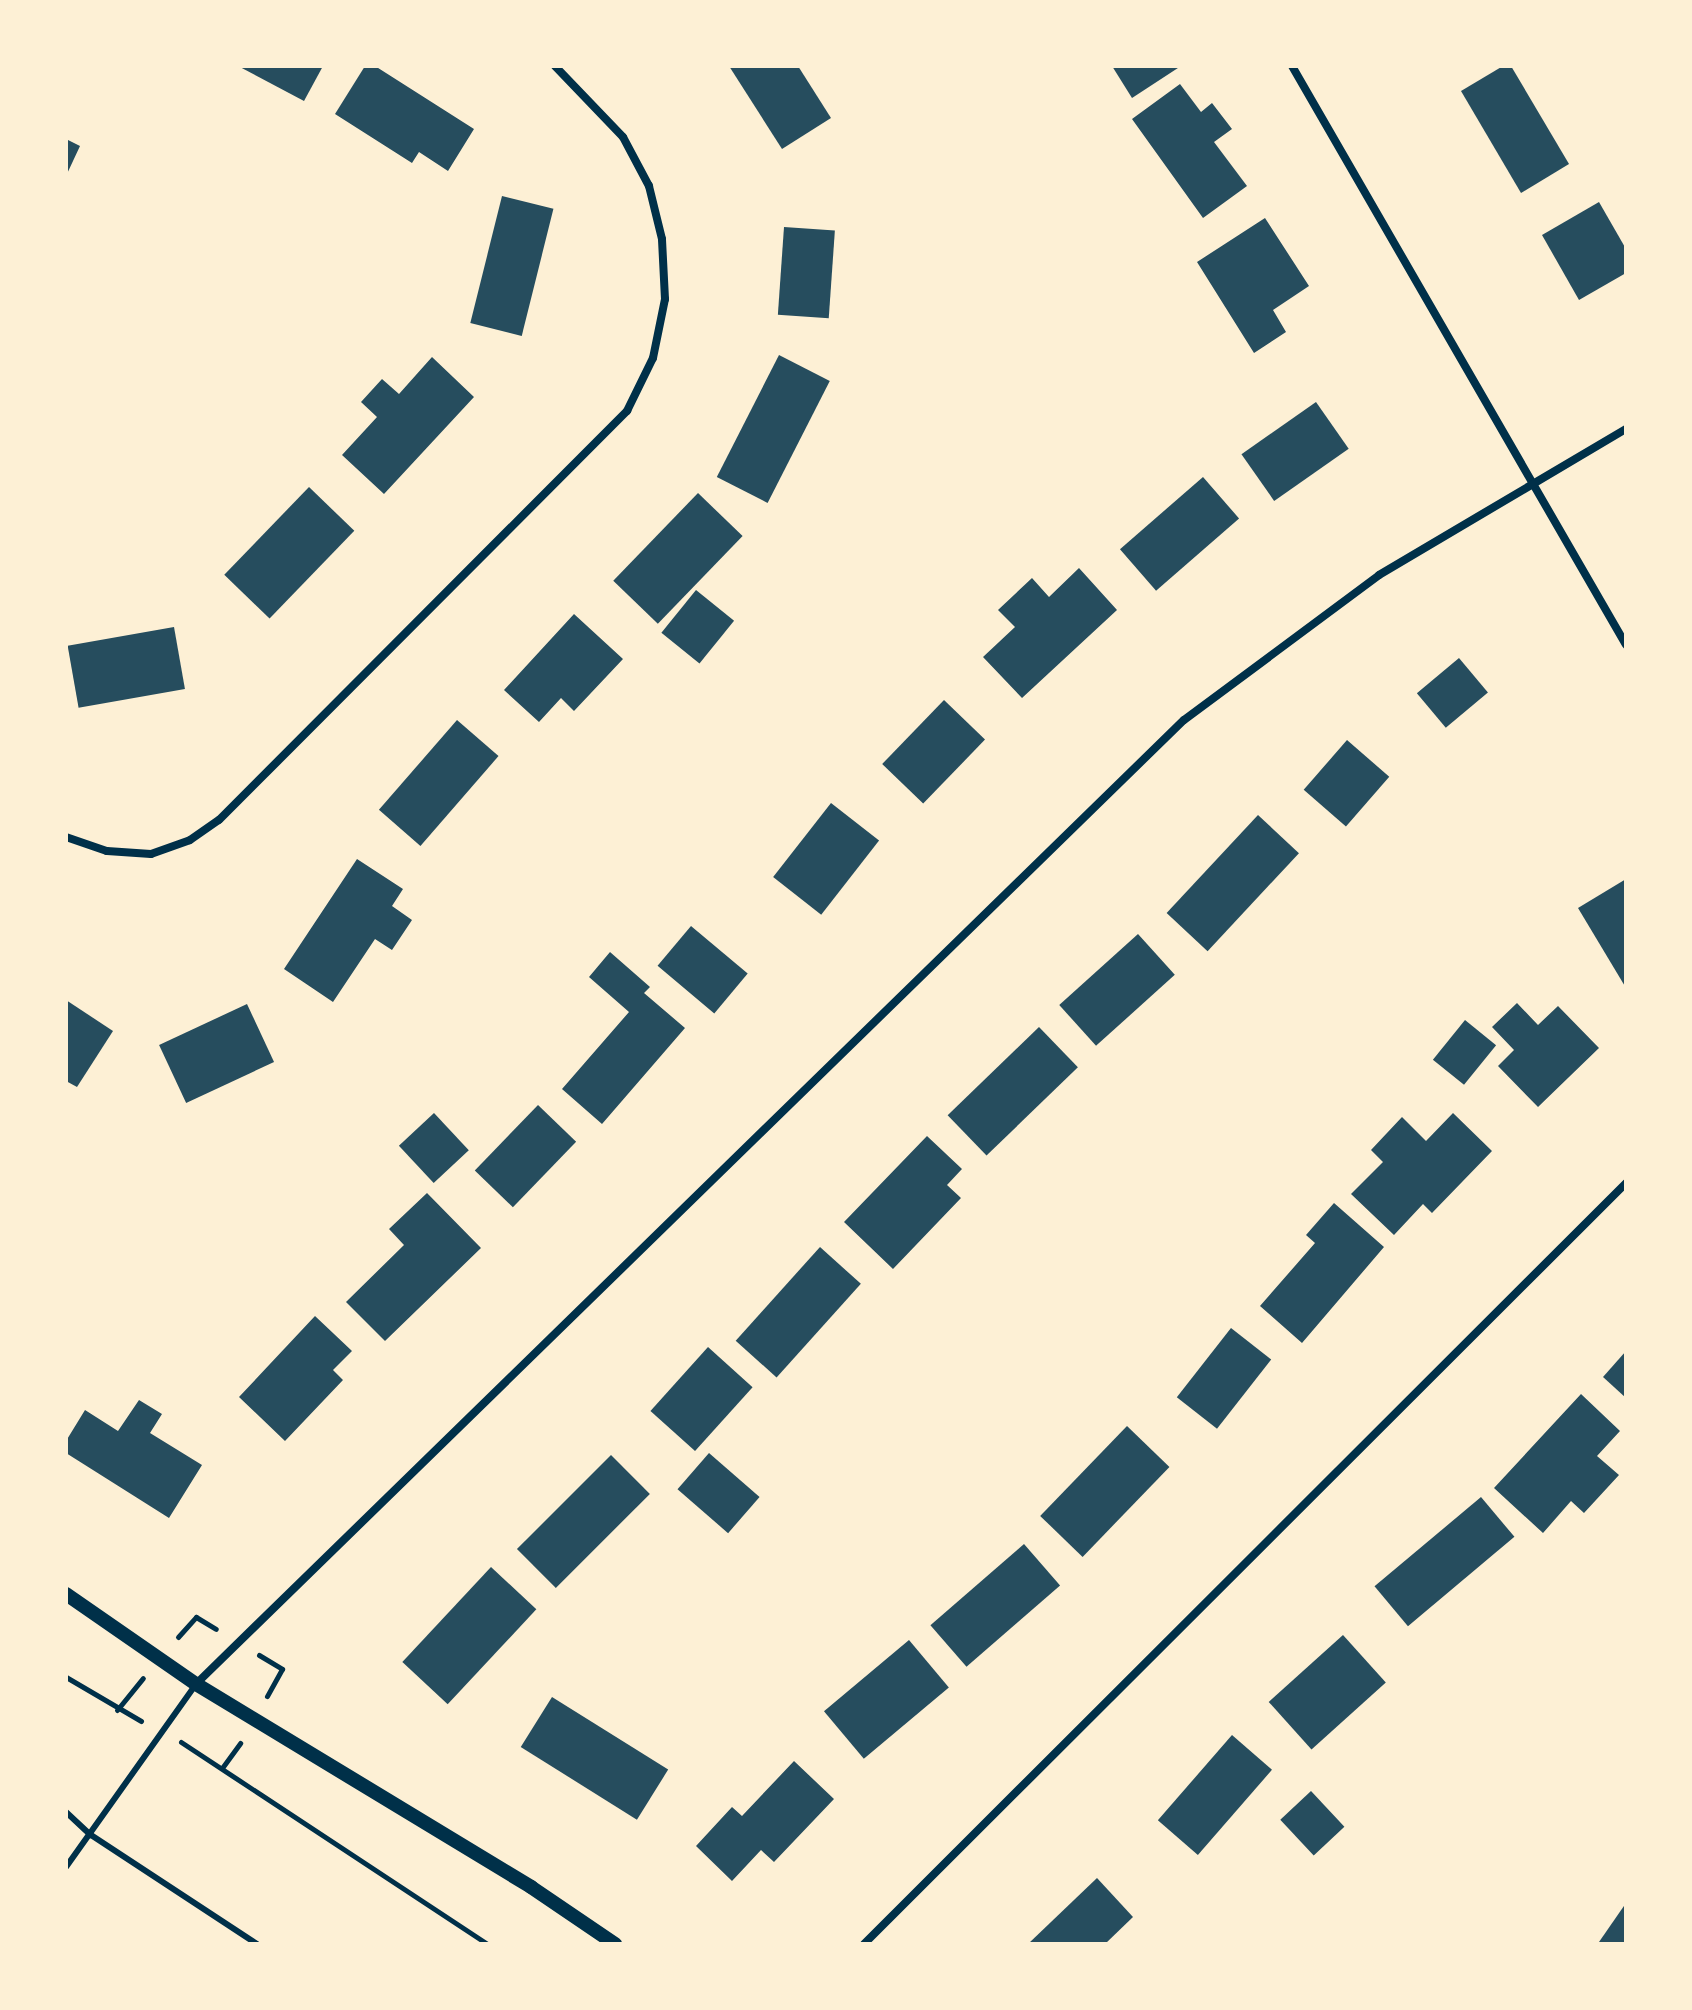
<!DOCTYPE html>
<style>
body{margin:0}
#map{position:relative;width:1692px;height:2010px;overflow:hidden;background:#fdf0d5;font-family:"Noto Sans",sans-serif}
div>[style]{position:absolute}
.building>*{inset:0;background:#264d5e;transform-origin:0 0}
.path>*{height:5px;margin:-2.5px;padding:0 2.5px;transform-origin:2.5px;border-radius:2.5px;background:#003049}
.service>*{height:6px;margin:-3px;padding:0 3px;transform-origin:3px;border-radius:3px;background:#003049}
.minor>*{height:8px;margin:-4px;padding:0 4px;transform-origin:4px;border-radius:4px;background:#003049}
.tertiary>*{height:14px;margin:-7px;padding:0 7px;transform-origin:7px;border-radius:7px;background:#003049}
span{translate:-50% -50%;white-space:nowrap;text-align:center;line-height:1.15;-webkit-text-stroke:8px #fdf0d5;paint-order:stroke}
.frame{position:absolute;inset:0;border:68px solid #fdf0d5;pointer-events:none}
</style>
<div id="map">
<div class="building">
<div style="clip-path:polygon(238px 66px,323px 66px,304px 101px)"></div>
<div style="clip-path:polygon(365px 66px,375px 66px,474px 129px,448px 171px,419px 152px,412px 163px,335px 114px)"></div>
<div style="clip-path:polygon(729px 66px,798px 66px,831px 118px,782px 149px)"></div>
<div style="clip-path:polygon(1112px 66px,1181px 66px,1132px 98px)"></div>
<div style="clip-path:polygon(1503px 66px,1511px 66px,1569px 164px,1521px 193px,1461px 91px)"></div>
<div style="clip-path:polygon(1180px 84px,1201px 112px,1212px 103px,1232px 129px,1214px 142px,1247px 186px,1203px 218px,1132px 119px)"></div>
<div style="clip-path:polygon(66px 139px,80px 146px,66px 176px)"></div>
<div style="left:502px;top:196px;width:53px;height:131px;rotate:14deg"></div>
<div style="clip-path:polygon(1599px 202px,1626px 249px,1626px 273px,1579px 300px,1542px 235px)"></div>
<div style="clip-path:polygon(1265px 218px,1309px 286px,1273px 310px,1286px 332px,1254px 353px,1197px 262px)"></div>
<div style="left:784px;top:227px;width:51px;height:88px;rotate:4deg"></div>
<div style="left:779px;top:355px;width:57px;height:137px;rotate:27deg"></div>
<div style="clip-path:polygon(432px 357px,474px 397px,384px 494px,342px 455px,377px 417px,361px 402px,382px 379px,399px 394px)"></div>
<div style="left:1316px;top:402px;width:57px;height:91px;rotate:55deg"></div>
<div style="left:1203px;top:477px;width:55px;height:110px;rotate:49deg"></div>
<div style="left:309px;top:487px;width:63px;height:122px;rotate:44deg"></div>
<div style="left:698px;top:493px;width:62px;height:122px;rotate:44deg"></div>
<div style="clip-path:polygon(1079px 568px,1117px 610px,1022px 698px,983px 657px,1015px 627px,998px 610px,1032px 578px,1049px 597px)"></div>
<div style="left:696px;top:590px;width:49px;height:55px;rotate:39deg"></div>
<div style="clip-path:polygon(574px 614px,623px 659px,574px 711px,561px 698px,539px 722px,504px 690px)"></div>
<div style="left:174px;top:627px;width:63px;height:108px;rotate:80deg"></div>
<div style="left:1459px;top:658px;width:45px;height:55px;rotate:50deg"></div>
<div style="left:944px;top:700px;width:57px;height:89px;rotate:44deg"></div>
<div style="left:457px;top:720px;width:55px;height:119px;rotate:41deg"></div>
<div style="left:1347px;top:740px;width:56px;height:66px;rotate:41deg"></div>
<div style="left:831px;top:803px;width:61px;height:94px;rotate:38deg"></div>
<div style="left:1258px;top:815px;width:56px;height:134px;rotate:43deg"></div>
<div style="clip-path:polygon(357px 859px,403px 889px,392px 906px,412px 920px,392px 950px,375px 939px,333px 1002px,284px 969px)"></div>
<div style="clip-path:polygon(1626px 879px,1626px 988px,1578px 908px)"></div>
<div style="left:691px;top:926px;width:74px;height:52px;rotate:40deg"></div>
<div style="left:1138px;top:934px;width:55px;height:106px;rotate:48deg"></div>
<div style="clip-path:polygon(610px 952px,650px 987px,644px 993px,685px 1028px,602px 1124px,562px 1089px,629px 1012px,589px 977px)"></div>
<div style="clip-path:polygon(66px 1000px,113px 1031px,77px 1087px,66px 1081px)"></div>
<div style="clip-path:polygon(1517px 1003px,1538px 1025px,1558px 1006px,1599px 1048px,1538px 1107px,1498px 1066px,1514px 1050px,1492px 1027px)"></div>
<div style="left:247px;top:1004px;width:64px;height:97px;rotate:65deg"></div>
<div style="left:1465px;top:1020px;width:40px;height:51px;rotate:39deg"></div>
<div style="left:1039px;top:1027px;width:56px;height:127px;rotate:46deg"></div>
<div style="left:538px;top:1105px;width:53px;height:91px;rotate:44deg"></div>
<div style="left:434px;top:1113px;width:51px;height:48px;rotate:47deg"></div>
<div style="clip-path:polygon(1453px 1113px,1492px 1151px,1432px 1213px,1423px 1204px,1394px 1235px,1351px 1194px,1383px 1162px,1371px 1150px,1402px 1117px,1426px 1141px)"></div>
<div style="clip-path:polygon(927px 1136px,962px 1169px,947px 1185px,961px 1198px,893px 1269px,844px 1222px)"></div>
<div style="clip-path:polygon(427px 1193px,481px 1248px,385px 1341px,346px 1302px,404px 1245px,389px 1229px)"></div>
<div style="clip-path:polygon(1334px 1203px,1384px 1247px,1302px 1343px,1260px 1306px,1315px 1243px,1306px 1235px)"></div>
<div style="left:820px;top:1247px;width:55px;height:126px;rotate:42deg"></div>
<div style="clip-path:polygon(315px 1316px,352px 1351px,333px 1370px,343px 1380px,285px 1441px,239px 1397px)"></div>
<div style="left:1231px;top:1328px;width:51px;height:88px;rotate:38deg"></div>
<div style="left:708px;top:1347px;width:60px;height:86px;rotate:42deg"></div>
<div style="clip-path:polygon(1626px 1351px,1626px 1398px,1603px 1377px)"></div>
<div style="clip-path:polygon(1581px 1394px,1620px 1431px,1597px 1456px,1619px 1475px,1584px 1513px,1571px 1501px,1543px 1533px,1494px 1488px)"></div>
<div style="clip-path:polygon(139px 1400px,162px 1414px,150px 1433px,202px 1465px,169px 1518px,66px 1453px,66px 1441px,85px 1410px,118px 1431px)"></div>
<div style="left:1127px;top:1426px;width:59px;height:125px;rotate:44deg"></div>
<div style="left:709px;top:1453px;width:67px;height:48px;rotate:41deg"></div>
<div style="left:611px;top:1455px;width:55px;height:133px;rotate:45deg"></div>
<div style="left:1481px;top:1497px;width:52px;height:139px;rotate:50deg"></div>
<div style="left:1024px;top:1544px;width:55px;height:124px;rotate:49deg"></div>
<div style="left:491px;top:1567px;width:62px;height:130px;rotate:43deg"></div>
<div style="left:1343px;top:1635px;width:64px;height:100px;rotate:48deg"></div>
<div style="left:909px;top:1640px;width:62px;height:111px;rotate:50deg"></div>
<div style="left:552px;top:1697px;width:137px;height:59px;rotate:32deg"></div>
<div style="left:1232px;top:1735px;width:53px;height:113px;rotate:41deg"></div>
<div style="clip-path:polygon(794px 1761px,834px 1799px,774px 1862px,761px 1850px,732px 1881px,696px 1846px,732px 1807px,742px 1816px)"></div>
<div style="left:1311px;top:1791px;width:49px;height:42px;rotate:47deg"></div>
<div style="clip-path:polygon(1097px 1878px,1133px 1917px,1105px 1944px,1028px 1944px)"></div>
<div style="clip-path:polygon(1626px 1903px,1626px 1944px,1602px 1944px,1599px 1942px)"></div>
</div>
<div class="path">
<div style="left:178px;top:1637px;width:27px;rotate:-48deg"></div>
<div style="left:196px;top:1617px;width:23px;rotate:31deg"></div>
<div style="left:259px;top:1655px;width:27px;rotate:31deg"></div>
<div style="left:282px;top:1669px;width:31px;rotate:119deg"></div>
<div style="left:66px;top:1677px;width:87px;rotate:30.4deg"></div>
<div style="left:117px;top:1710px;width:41px;rotate:-50.9deg"></div>
<div style="left:181px;top:1742px;width:367px;rotate:33.4deg"></div>
<div style="left:222px;top:1768px;width:31px;rotate:-54deg"></div>
</div>
<div class="service">
<div style="left:66px;top:1812px;width:34px;rotate:43deg"></div>
<div style="left:91px;top:1835px;width:199px;rotate:33.3deg"></div>
<div style="left:66px;top:1867px;width:224px;rotate:-54.6deg"></div>
</div>
<div class="minor">
<div style="left:1292px;top:66px;width:668px;rotate:60.02deg"></div>
<div style="left:66px;top:837px;width:43px;rotate:18.9deg"></div>
<div style="left:107px;top:851px;width:44px;rotate:3.9deg"></div>
<div style="left:151px;top:854px;width:41px;rotate:-19.7deg"></div>
<div style="left:190px;top:840px;width:35px;rotate:-35deg"></div>
<div style="left:219px;top:820px;width:578px;rotate:-45.07deg"></div>
<div style="left:627px;top:411px;width:59px;rotate:-63.9deg"></div>
<div style="left:653px;top:358px;width:60px;rotate:-78.5deg"></div>
<div style="left:665px;top:299px;width:60px;rotate:-92.9deg"></div>
<div style="left:662px;top:239px;width:55px;rotate:-103.8deg"></div>
<div style="left:649px;top:186px;width:55px;rotate:-118deg"></div>
<div style="left:623px;top:137px;width:98px;rotate:-133.8deg"></div>
<div style="left:196px;top:1684px;width:1380px;rotate:-44.3deg"></div>
<div style="left:1184px;top:720px;width:243px;rotate:-36.6deg"></div>
<div style="left:1379px;top:575px;width:287px;rotate:-30.6deg"></div>
<div style="left:864px;top:1944px;width:1077px;rotate:-44.96deg"></div>
</div>
<div class="tertiary">
<div style="left:66px;top:1594px;width:158px;rotate:34.7deg"></div>
<div style="left:196px;top:1684px;width:392px;rotate:31.2deg"></div>
<div style="left:531px;top:1887px;width:102px;rotate:34.2deg"></div>
</div>
<div class="frame"></div>
</div>
